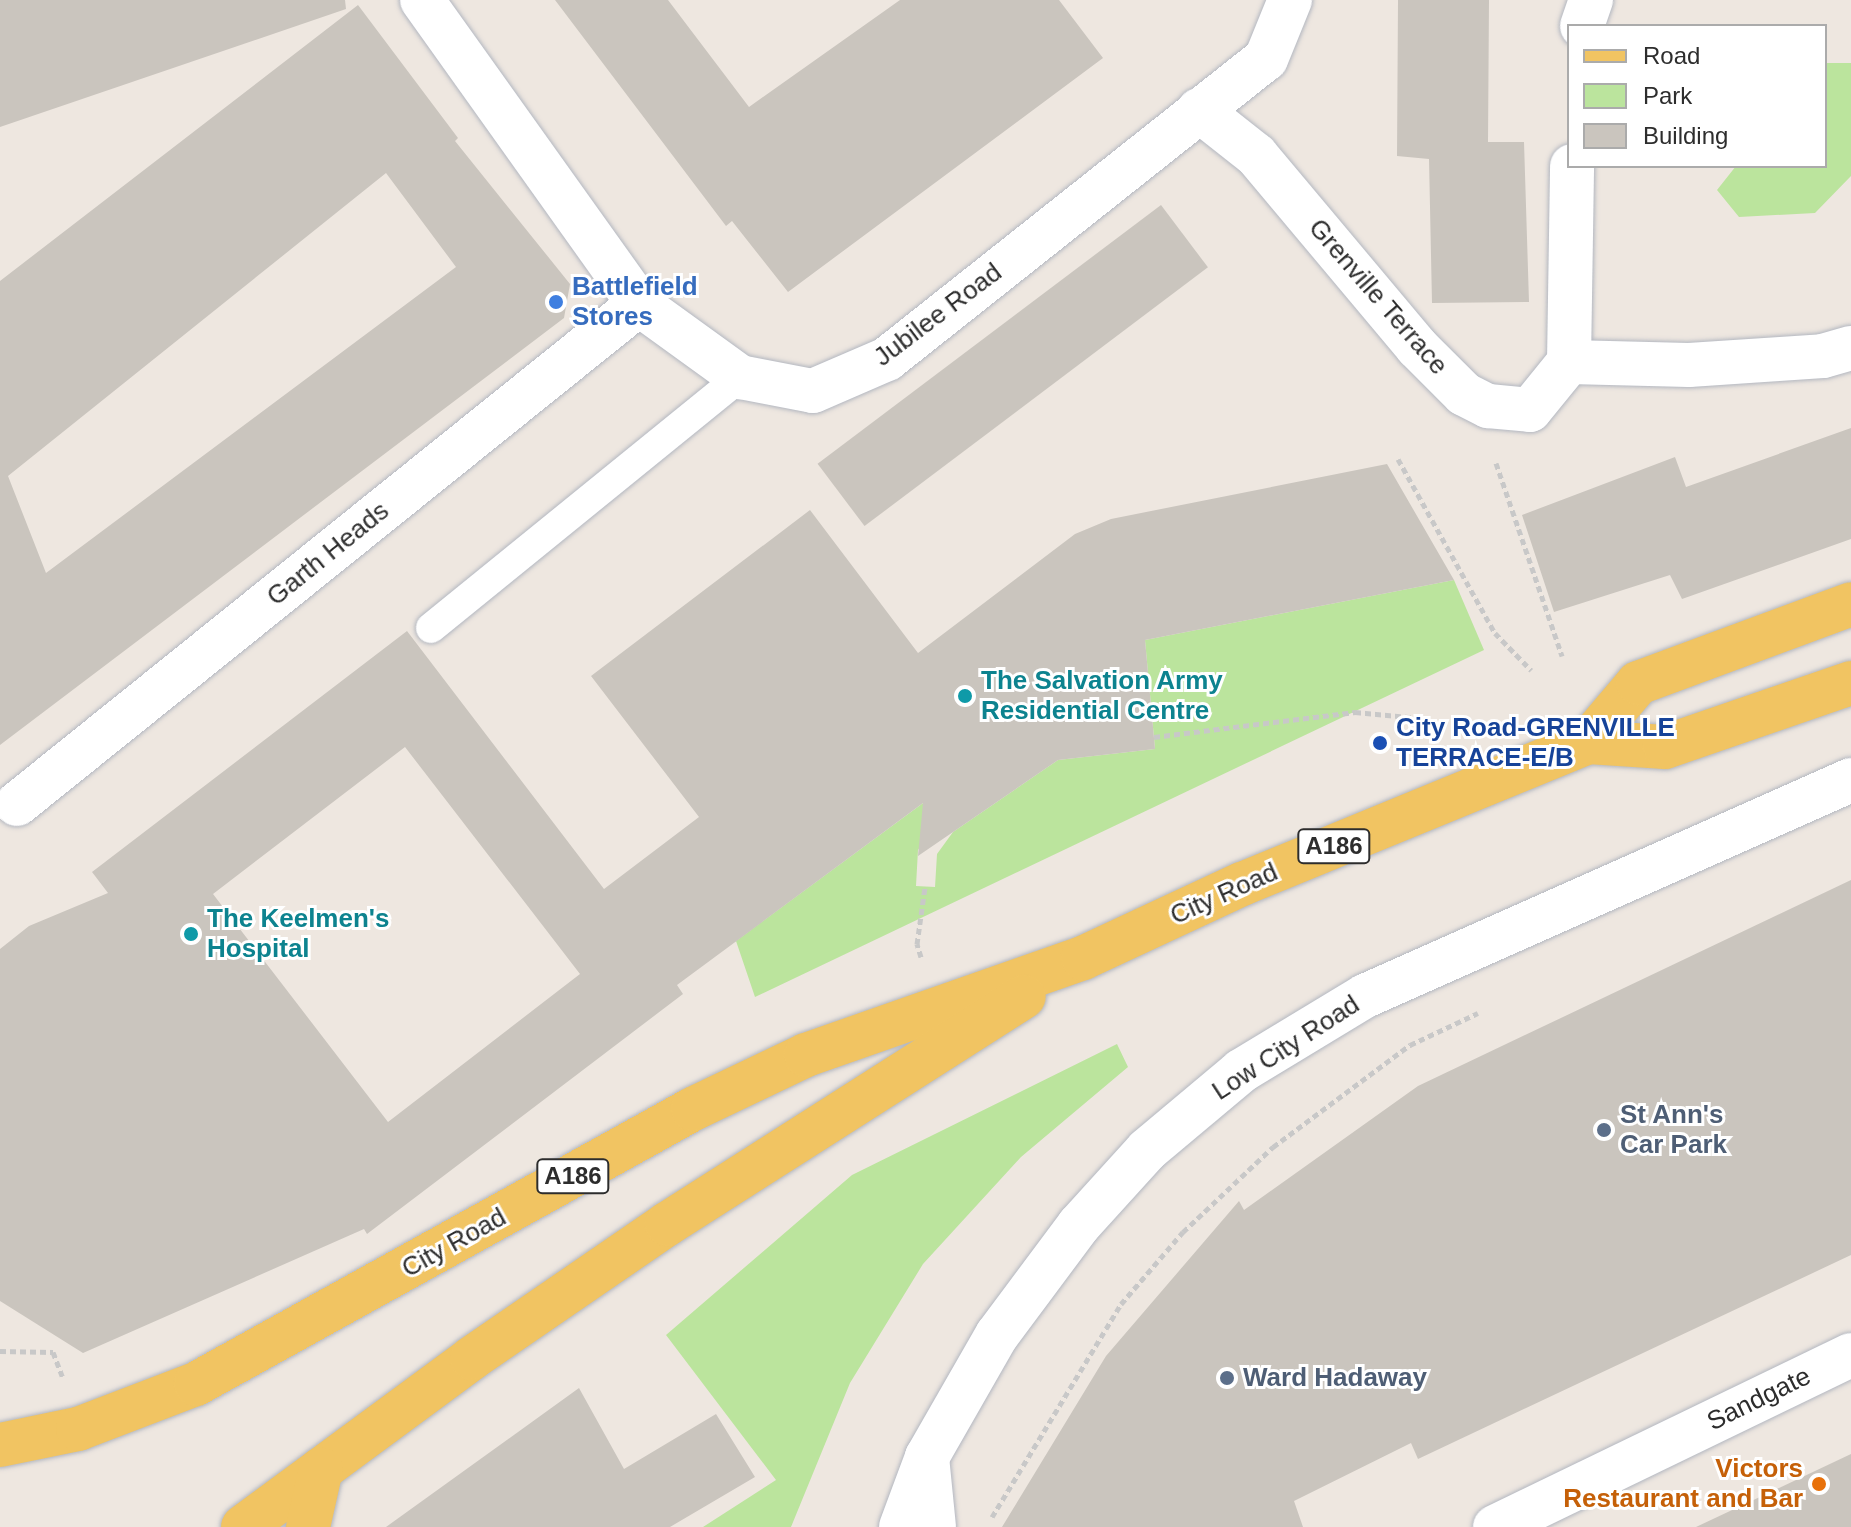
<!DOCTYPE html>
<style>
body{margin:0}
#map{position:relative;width:1851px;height:1527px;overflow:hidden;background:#eee7e0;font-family:Helvetica,sans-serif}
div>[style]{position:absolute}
.green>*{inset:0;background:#bbe49d}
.building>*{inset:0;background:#cac5be;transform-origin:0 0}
.path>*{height:5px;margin-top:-2.5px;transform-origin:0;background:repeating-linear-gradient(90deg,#c8c8c8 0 6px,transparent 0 10px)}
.roads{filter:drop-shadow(0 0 2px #b3b7c0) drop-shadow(0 0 2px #b3b7c0)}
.service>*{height:30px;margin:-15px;padding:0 15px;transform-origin:15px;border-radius:15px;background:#fff}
.minor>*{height:44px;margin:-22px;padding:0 22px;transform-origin:22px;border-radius:22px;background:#fff}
.secondary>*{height:44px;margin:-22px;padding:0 22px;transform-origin:22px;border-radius:22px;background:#fff}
.primary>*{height:44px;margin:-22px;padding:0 22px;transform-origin:22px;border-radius:22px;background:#f1c462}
.dots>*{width:22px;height:22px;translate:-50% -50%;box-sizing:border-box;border:4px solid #fff;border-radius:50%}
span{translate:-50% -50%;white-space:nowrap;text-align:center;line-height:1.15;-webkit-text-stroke:6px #fff;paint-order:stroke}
.shield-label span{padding:2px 6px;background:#fff;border:2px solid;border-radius:6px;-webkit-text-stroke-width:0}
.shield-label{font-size:24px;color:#2d2d2d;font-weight:700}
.shop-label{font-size:26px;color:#366cbe;font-weight:700}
.left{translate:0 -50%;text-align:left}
.street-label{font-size:26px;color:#2d2d2d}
.culture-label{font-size:26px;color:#0d838f;font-weight:700}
.transit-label{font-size:26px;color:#164399;font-weight:700}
.service-label{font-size:26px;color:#4e5e75;font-weight:700}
.food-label{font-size:26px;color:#c56008;font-weight:700}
.right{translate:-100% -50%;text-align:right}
.legend{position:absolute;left:1567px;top:24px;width:260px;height:144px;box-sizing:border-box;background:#fff;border:2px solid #ababab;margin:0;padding:10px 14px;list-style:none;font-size:24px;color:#2d2d2d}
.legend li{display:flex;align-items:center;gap:16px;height:40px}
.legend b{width:40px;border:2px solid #ababab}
</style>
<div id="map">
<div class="green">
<div style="clip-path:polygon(1825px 63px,1851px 63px,1851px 176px,1815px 213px,1739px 217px,1717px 190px,1736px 166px,1825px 166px)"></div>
<div style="clip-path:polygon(1454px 580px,1484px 650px,755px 997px,736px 941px,972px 767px,918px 850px,916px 886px,935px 887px,937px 854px,953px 832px,1058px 760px,1155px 749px,1145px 640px)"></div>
<div style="clip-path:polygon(1117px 1044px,1128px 1067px,1021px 1157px,923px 1264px,850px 1383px,791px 1527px,703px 1527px,776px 1480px,666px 1335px,852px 1175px)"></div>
</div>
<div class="building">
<div style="clip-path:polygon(0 0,345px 0,346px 9px,0 127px)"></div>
<div style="clip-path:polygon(555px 0,668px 0,749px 107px,900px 0,1059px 0,1103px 58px,788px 292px,732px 221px,726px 226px)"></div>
<div style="clip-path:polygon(1398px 0,1489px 0,1488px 142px,1524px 142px,1529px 302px,1432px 303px,1429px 159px,1397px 156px)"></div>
<div style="clip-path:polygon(evenodd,358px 5px,458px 138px,455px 141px,570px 284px,564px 318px,0 745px,0 281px,358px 5px,386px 173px,456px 267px,46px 573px,8px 476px,386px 173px)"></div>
<div style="left:1161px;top:205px;width:78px;height:430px;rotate:53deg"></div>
<div style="clip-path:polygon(1851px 428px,1851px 539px,1682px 599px,1670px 575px,1554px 612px,1522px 515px,1675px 457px,1686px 487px)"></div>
<div style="clip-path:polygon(evenodd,1387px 464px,1454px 580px,1145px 640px,1155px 749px,1058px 760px,918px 856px,923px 803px,677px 985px,683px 994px,367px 1234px,364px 1229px,83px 1353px,0 1301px,0 949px,29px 926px,108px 893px,92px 872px,407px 631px,604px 889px,699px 817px,591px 676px,810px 510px,918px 653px,1075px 534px,1111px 519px,1387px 464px,405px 747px,580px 974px,388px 1122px,213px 894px,405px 747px)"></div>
<div style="clip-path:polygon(1851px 880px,1851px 1255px,1418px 1459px,1411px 1443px,1294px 1501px,1303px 1527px,1002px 1527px,1106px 1356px,1239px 1201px,1244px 1210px,1418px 1086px)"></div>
<div style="clip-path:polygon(579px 1388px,624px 1469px,716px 1414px,755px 1477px,670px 1527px,386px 1527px)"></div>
<div style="clip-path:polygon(1851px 1454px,1851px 1527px,1696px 1527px)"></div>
</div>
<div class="path">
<div style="left:1398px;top:459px;width:199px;rotate:60.9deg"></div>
<div style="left:1495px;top:633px;width:52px;rotate:45.8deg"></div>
<div style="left:1496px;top:463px;width:204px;rotate:71.1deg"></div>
<div style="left:1154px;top:737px;width:203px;rotate:-7.1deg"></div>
<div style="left:1355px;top:712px;width:75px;rotate:5.3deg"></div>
<div style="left:921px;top:957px;width:14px;rotate:-107deg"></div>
<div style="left:917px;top:944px;width:58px;rotate:-82deg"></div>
<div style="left:0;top:1351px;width:53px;rotate:1.1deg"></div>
<div style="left:53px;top:1352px;width:26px;rotate:69deg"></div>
<div style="left:992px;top:1517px;width:249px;rotate:-58.8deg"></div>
<div style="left:1121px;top:1304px;width:95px;rotate:-49.3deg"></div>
<div style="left:1183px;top:1232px;width:124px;rotate:-43.4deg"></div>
<div style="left:1273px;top:1147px;width:171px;rotate:-36.7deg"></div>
<div style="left:1410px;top:1045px;width:75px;rotate:-25.2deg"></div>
</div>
<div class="roads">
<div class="service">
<div style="left:431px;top:628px;width:398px;rotate:-39.1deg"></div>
</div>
<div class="minor">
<div style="left:422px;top:0;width:374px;rotate:54.5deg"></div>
<div style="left:639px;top:304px;width:125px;rotate:35.9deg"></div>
<div style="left:740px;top:377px;width:74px;rotate:10.9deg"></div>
<div style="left:813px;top:391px;width:81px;rotate:-23.4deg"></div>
<div style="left:887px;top:359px;width:483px;rotate:-38.4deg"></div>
<div style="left:1266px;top:59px;width:64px;rotate:-67.9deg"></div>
<div style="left:1582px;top:26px;width:28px;rotate:-71deg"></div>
<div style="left:1199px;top:110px;width:73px;rotate:38.3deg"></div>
<div style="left:1256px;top:155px;width:251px;rotate:50deg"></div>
<div style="left:1417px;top:347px;width:66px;rotate:45deg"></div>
<div style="left:1464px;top:394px;width:27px;rotate:27deg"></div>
<div style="left:1488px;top:406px;width:42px;rotate:5.4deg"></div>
<div style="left:1530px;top:410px;width:62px;rotate:-50.9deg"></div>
<div style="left:1569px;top:362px;width:196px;rotate:-89.1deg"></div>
<div style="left:1569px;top:362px;width:120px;rotate:1.4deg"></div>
<div style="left:1689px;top:365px;width:134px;rotate:-3.8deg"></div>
<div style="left:1823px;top:356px;width:29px;rotate:-16deg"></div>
<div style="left:17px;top:804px;width:798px;rotate:-38.79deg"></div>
<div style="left:927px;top:1457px;width:70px;rotate:84.3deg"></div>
<div style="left:1495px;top:1527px;width:395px;rotate:-25.8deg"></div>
</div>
<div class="secondary">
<div style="left:901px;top:1527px;width:75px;rotate:-69.6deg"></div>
<div style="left:927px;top:1457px;width:141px;rotate:-60.2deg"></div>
<div style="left:997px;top:1335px;width:137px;rotate:-53.3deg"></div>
<div style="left:1079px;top:1225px;width:101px;rotate:-47.8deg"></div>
<div style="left:1147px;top:1150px;width:123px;rotate:-40deg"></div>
<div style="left:1241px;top:1071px;width:145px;rotate:-31.2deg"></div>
<div style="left:1365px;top:996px;width:532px;rotate:-23.96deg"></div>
</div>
<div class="primary">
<div style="left:1588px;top:742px;width:77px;rotate:-49.7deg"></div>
<div style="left:1638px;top:683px;width:227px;rotate:-20.3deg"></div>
<div style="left:0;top:1445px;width:80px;rotate:-11.6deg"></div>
<div style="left:78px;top:1429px;width:126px;rotate:-20.9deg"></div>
<div style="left:196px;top:1384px;width:568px;rotate:-28.96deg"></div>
<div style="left:693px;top:1109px;width:125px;rotate:-25.5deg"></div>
<div style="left:806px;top:1055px;width:293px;rotate:-19.3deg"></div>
<div style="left:1083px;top:958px;width:175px;rotate:-25deg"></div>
<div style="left:1242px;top:884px;width:374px;rotate:-22.3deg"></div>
<div style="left:1588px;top:742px;width:77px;rotate:3.7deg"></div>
<div style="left:1665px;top:747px;width:197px;rotate:-19deg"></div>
<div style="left:243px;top:1527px;width:285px;rotate:-36.4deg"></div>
<div style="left:472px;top:1358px;width:237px;rotate:-34.5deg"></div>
<div style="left:667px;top:1224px;width:423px;rotate:-32.5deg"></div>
<div style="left:308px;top:1527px;width:59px;rotate:-77.4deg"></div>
</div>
</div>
<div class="dots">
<div style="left:556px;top:302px;background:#3f7fe0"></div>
<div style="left:965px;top:696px;background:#0f9aa8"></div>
<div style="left:1380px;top:743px;background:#1a4fb4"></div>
<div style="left:191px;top:934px;background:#0f9aa8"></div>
<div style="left:1604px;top:1130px;background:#5c6f8a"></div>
<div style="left:1227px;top:1378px;background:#5c6f8a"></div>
<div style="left:1819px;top:1484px;background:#e8710a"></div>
</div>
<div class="shield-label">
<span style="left:1334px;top:846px">A186</span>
<span style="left:573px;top:1176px">A186</span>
</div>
<div class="shop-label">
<span class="left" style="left:572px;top:302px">Battlefield<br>Stores</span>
</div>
<div class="street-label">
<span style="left:1378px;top:297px;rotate:49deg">Grenville Terrace</span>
<span style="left:938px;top:315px;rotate:-37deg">Jubilee Road</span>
<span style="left:328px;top:554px;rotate:-39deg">Garth Heads</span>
<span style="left:1224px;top:894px;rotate:-24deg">City Road</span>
<span style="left:1286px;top:1048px;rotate:-33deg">Low City Road</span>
<span style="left:454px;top:1243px;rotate:-29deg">City Road</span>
<span style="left:1759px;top:1399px;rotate:-26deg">Sandgate</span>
</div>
<div class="culture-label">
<span class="left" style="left:981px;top:696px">The Salvation Army<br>Residential Centre</span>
<span class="left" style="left:207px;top:934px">The Keelmen's<br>Hospital</span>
</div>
<div class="transit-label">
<span class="left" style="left:1396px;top:743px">City Road-GRENVILLE<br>TERRACE-E/B</span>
</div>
<div class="service-label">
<span class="left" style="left:1620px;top:1130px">St Ann's<br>Car Park</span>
<span class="left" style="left:1243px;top:1378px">Ward Hadaway</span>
</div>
<div class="food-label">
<span class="right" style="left:1803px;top:1484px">Victors<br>Restaurant and Bar</span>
</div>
<ul class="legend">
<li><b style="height:10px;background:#f1c462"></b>Road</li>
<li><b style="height:22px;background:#bbe49d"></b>Park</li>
<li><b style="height:22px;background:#cac5be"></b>Building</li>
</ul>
</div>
